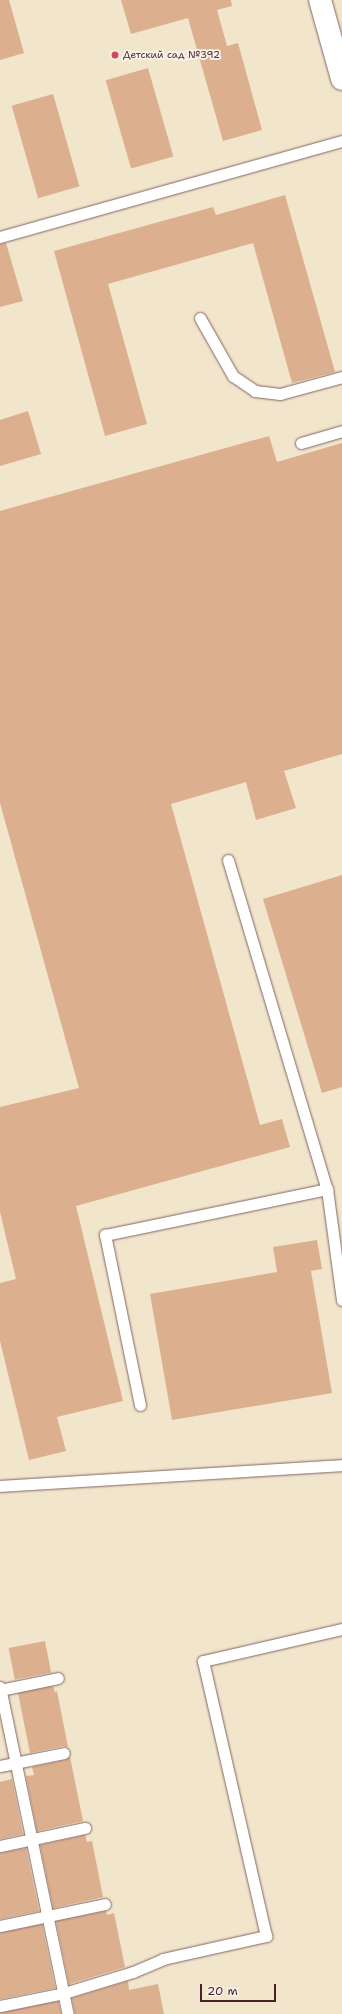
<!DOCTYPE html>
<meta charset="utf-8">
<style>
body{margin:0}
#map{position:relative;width:342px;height:2014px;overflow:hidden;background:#f1e5cb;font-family:"Shantell Sans",sans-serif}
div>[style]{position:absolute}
.building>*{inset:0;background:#dcb08f;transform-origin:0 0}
.roads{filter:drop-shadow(0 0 1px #846463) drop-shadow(0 0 1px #846463)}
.lane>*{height:11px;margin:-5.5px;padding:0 5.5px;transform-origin:5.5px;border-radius:5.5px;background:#fff}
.secondary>*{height:22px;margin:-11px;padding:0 11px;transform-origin:11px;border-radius:11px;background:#fff}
.dots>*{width:11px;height:11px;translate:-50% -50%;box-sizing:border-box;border:2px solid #f7f3e8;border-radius:50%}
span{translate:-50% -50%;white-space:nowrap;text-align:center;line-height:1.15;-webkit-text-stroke:4px #f7f3e8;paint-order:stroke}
.poi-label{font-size:10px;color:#4a1f2b}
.left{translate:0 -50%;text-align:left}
.scale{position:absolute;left:200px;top:1984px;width:76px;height:18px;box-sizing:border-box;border:2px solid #4a1f2b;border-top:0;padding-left:5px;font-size:12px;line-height:14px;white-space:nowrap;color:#4a1f2b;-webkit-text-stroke:3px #f7f3e8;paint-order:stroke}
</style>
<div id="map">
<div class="building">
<div style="clip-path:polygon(0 0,9px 0,24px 53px,0 60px)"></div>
<div style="clip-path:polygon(121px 0,231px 0,232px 6px,217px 10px,227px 46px,238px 43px,262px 130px,223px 141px,188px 18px,131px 34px)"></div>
<div style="left:148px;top:68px;width:92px;height:44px;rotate:74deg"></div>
<div style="left:53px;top:94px;width:96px;height:43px;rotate:74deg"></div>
<div style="clip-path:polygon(285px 195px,335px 372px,292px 383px,253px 243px,108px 284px,147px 424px,105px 436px,54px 251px,213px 207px,216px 215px)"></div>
<div style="clip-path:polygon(6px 243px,23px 301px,0 307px,0 244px)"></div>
<div style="clip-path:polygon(28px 411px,41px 454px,0 466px,0 420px)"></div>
<div style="clip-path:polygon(269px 436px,277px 462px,342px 443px,342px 754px,284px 771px,296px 808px,256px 820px,246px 782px,171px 804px,260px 1125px,282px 1119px,290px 1147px,76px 1206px,123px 1401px,57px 1417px,66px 1451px,29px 1460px,0 1341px,0 1283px,16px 1279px,0 1212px,0 1107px,79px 1088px,0 803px,0 511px)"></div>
<div style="clip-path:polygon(342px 875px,342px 1087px,322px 1093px,263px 899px)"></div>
<div style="clip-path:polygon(317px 1240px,322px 1269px,311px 1271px,332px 1393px,172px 1420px,150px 1294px,277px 1272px,273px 1247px)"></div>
<div style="left:45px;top:1641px;width:32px;height:37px;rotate:79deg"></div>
<div style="clip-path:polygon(53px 1686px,55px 1692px,57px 1691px,68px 1747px,63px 1746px,30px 1753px,18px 1693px)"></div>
<div style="clip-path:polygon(70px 1757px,83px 1821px,37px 1831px,26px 1776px,34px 1775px,32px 1767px,65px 1760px)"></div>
<div style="clip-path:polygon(12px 1779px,23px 1834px,0 1839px,0 1782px)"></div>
<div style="clip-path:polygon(85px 1835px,87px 1842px,92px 1841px,103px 1897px,53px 1908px,40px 1845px)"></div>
<div style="clip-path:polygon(26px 1848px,39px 1911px,0 1919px,0 1853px)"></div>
<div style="clip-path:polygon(106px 1911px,107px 1915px,114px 1913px,125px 1967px,69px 1984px,56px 1921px)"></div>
<div style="clip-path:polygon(42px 1924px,55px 1988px,0 1999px,0 1933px)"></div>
<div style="clip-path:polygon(128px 1981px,129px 1990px,158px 1984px,164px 2014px,75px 2014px,72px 1998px)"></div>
<div style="clip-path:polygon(58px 2001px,61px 2014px,0 2014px,0 2013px)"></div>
</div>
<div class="roads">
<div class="lane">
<div style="left:0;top:237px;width:355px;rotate:-15.7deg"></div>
<div style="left:200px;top:318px;width:67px;rotate:60.4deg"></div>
<div style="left:233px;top:376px;width:27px;rotate:34deg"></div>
<div style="left:255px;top:391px;width:25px;rotate:7deg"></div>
<div style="left:280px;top:394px;width:64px;rotate:-15.3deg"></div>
<div style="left:301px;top:443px;width:43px;rotate:-16.3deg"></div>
<div style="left:228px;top:860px;width:344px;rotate:73.3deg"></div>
<div style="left:327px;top:1189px;width:112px;rotate:82.3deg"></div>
<div style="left:140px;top:1405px;width:174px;rotate:-101.6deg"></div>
<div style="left:105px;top:1235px;width:227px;rotate:-11.7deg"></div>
<div style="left:0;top:1486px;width:343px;rotate:-3.5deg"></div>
<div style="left:0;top:1687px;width:334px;rotate:78.3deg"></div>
<div style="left:0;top:1690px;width:59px;rotate:-11.7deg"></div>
<div style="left:0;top:1766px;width:65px;rotate:-11.5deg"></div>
<div style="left:0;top:1846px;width:87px;rotate:-12deg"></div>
<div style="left:0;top:1926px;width:107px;rotate:-11.8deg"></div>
<div style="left:0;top:2006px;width:65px;rotate:-11.5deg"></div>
<div style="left:64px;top:1993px;width:72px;rotate:-16.9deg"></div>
<div style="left:133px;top:1972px;width:33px;rotate:-23deg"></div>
<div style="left:163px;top:1959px;width:106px;rotate:-12.6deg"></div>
<div style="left:266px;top:1936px;width:282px;rotate:-102.9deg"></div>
<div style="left:203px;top:1661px;width:143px;rotate:-13deg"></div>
</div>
<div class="secondary">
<div style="left:320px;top:0;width:82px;rotate:74.4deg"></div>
</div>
</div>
<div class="dots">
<div style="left:115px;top:55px;background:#d1495b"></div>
</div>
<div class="poi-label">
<span class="left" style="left:123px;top:55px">Детский сад №392</span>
</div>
<div class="scale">20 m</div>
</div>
